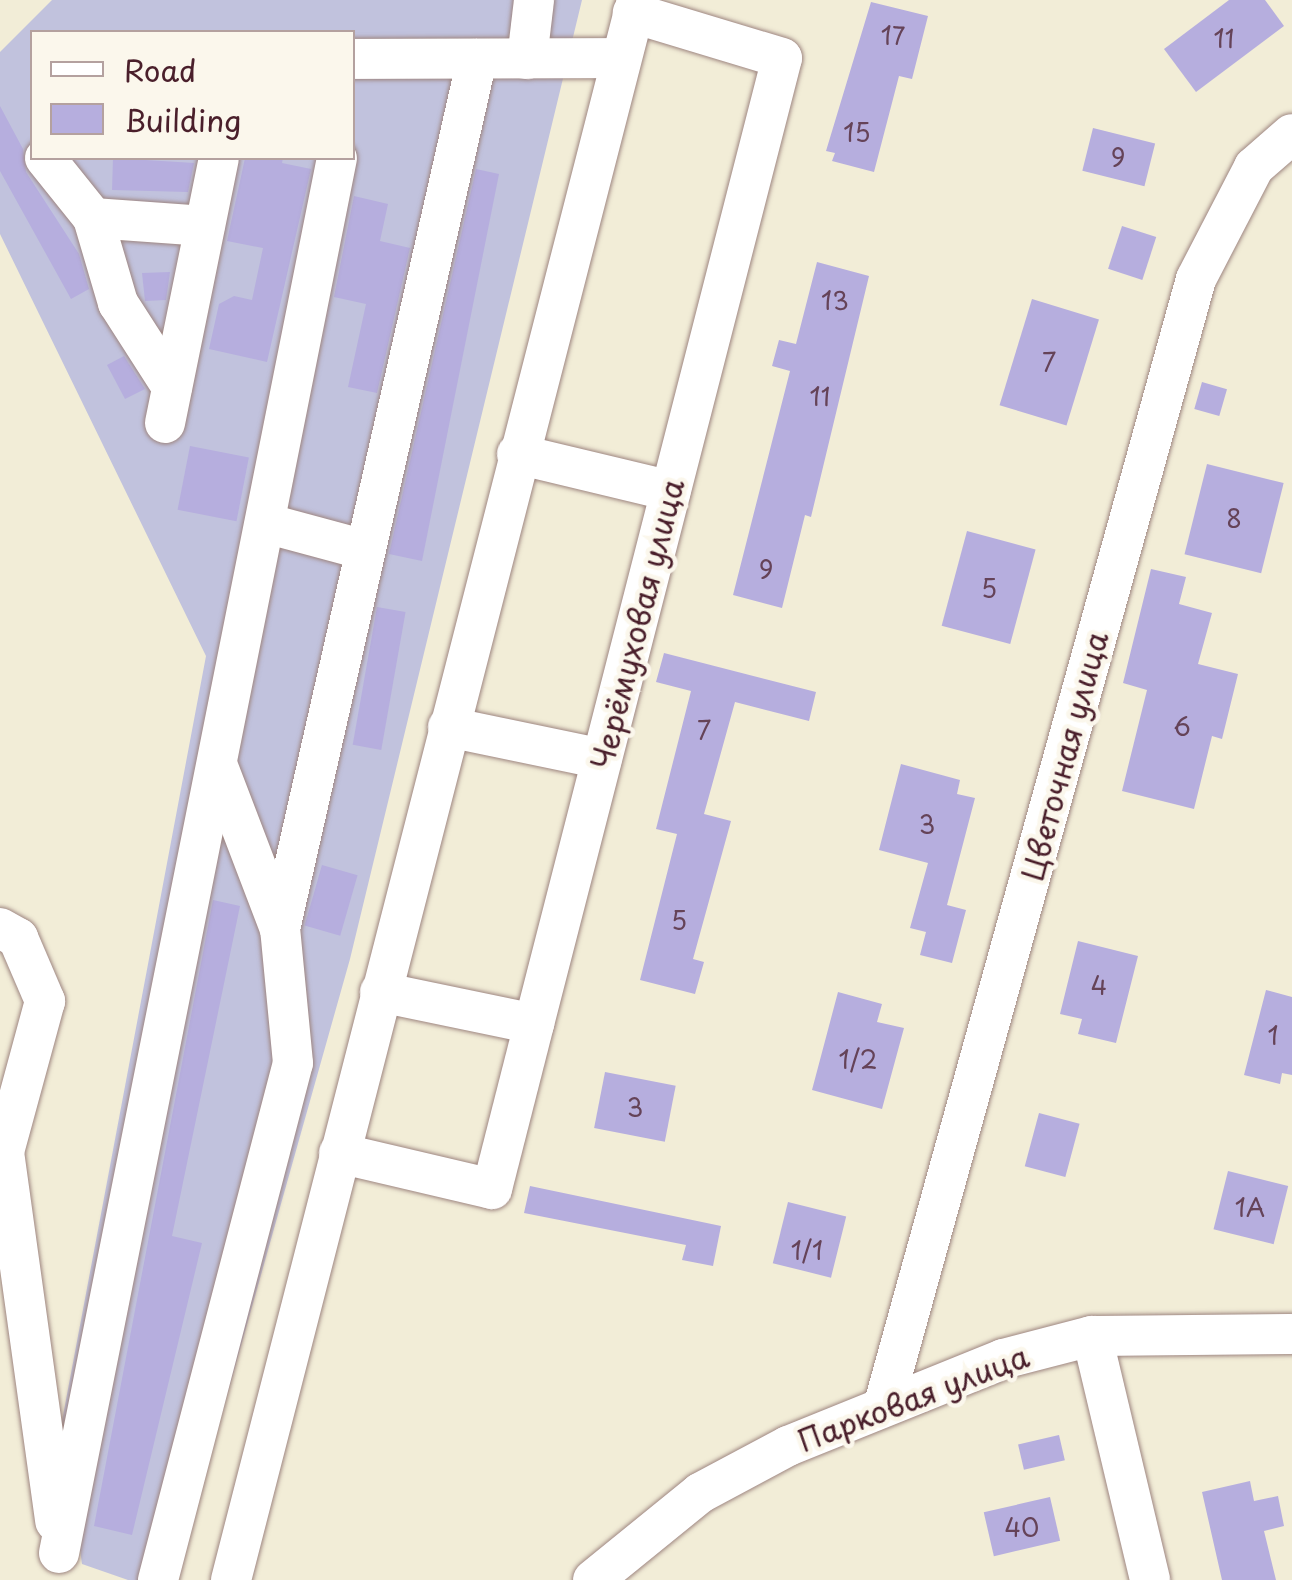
<!DOCTYPE html>
<meta charset="utf-8">
<style>
body{margin:0}
#map{position:relative;width:1292px;height:1580px;overflow:hidden;background:#f2edd7;font-family:"Playpen Sans",sans-serif}
div>[style]{position:absolute}
.industrial>*{inset:0;background:#c1c2dd}
.building>*{inset:0;background:#b6aede;transform-origin:0 0}
.roads{filter:drop-shadow(0 0 2px #9e8681) drop-shadow(0 0 2px #9e8681)}
.minor>*{height:40px;margin:-20px;padding:0 20px;transform-origin:20px;border-radius:20px;background:#fff}
span{translate:-50% -50%;white-space:nowrap;text-align:center;line-height:1.15;-webkit-text-stroke:9px #fbf7ec;paint-order:stroke}
.number-label{font-size:25px;color:#654358}
.number-label span{-webkit-text-stroke-width:0}
.street-label{font-size:30px;color:#4a1f2b}
.legend{position:absolute;left:30px;top:30px;width:325px;height:130px;box-sizing:border-box;background:#fbf7ec;border:2px solid #b4a19f;margin:0;padding:12px 18px;list-style:none;font-size:30px;color:#4a1f2b}
.legend li{display:flex;align-items:center;gap:20px;height:50px}
.legend b{width:50px;border:2px solid #b4a19f}
</style>
<div id="map">
<div class="industrial">
<div style="clip-path:polygon(evenodd,52px 0,582px 0,350px 959px,175px 1580px,128px 1580px,82px 1564px,62px 1421px,206px 656px,0 234px,0 52px,52px 0,32px 32px,352px 32px,352px 158px,32px 158px,32px 32px)"></div>
</div>
<div class="building">
<div style="clip-path:polygon(1229px 0,1265px 0,1284px 26px,1196px 92px,1164px 49px)"></div>
<div style="clip-path:polygon(871px 2px,928px 16px,912px 79px,899px 76px,874px 172px,832px 161px,835px 153px,826px 151px)"></div>
<div style="clip-path:polygon(0 106px,23px 149px,26px 172px,79px 254px,89px 289px,71px 299px,0 171px)"></div>
<div style="left:1093px;top:128px;width:64px;height:44px;rotate:14deg"></div>
<div style="clip-path:polygon(113px 158px,194px 163px,188px 192px,112px 190px)"></div>
<div style="clip-path:polygon(245px 158px,283px 158px,282px 163px,311px 169px,267px 362px,209px 349px,219px 304px,234px 296px,252px 300px,263px 248px,227px 241px)"></div>
<div style="clip-path:polygon(476px 169px,499px 174px,422px 561px,389px 554px)"></div>
<div style="clip-path:polygon(354px 196px,388px 204px,380px 241px,410px 248px,377px 393px,348px 387px,366px 304px,334px 297px)"></div>
<div style="left:1122px;top:226px;width:36px;height:45px;rotate:18deg"></div>
<div style="clip-path:polygon(817px 262px,869px 276px,811px 517px,805px 515px,782px 608px,733px 595px,790px 371px,772px 366px,779px 340px,796px 344px)"></div>
<div style="clip-path:polygon(170px 272px,166px 300px,145px 301px,142px 273px)"></div>
<div style="left:1032px;top:299px;width:70px;height:111px;rotate:17deg"></div>
<div style="clip-path:polygon(124px 356px,145px 389px,125px 399px,107px 365px)"></div>
<div style="left:1202px;top:382px;width:26px;height:28px;rotate:16deg"></div>
<div style="left:190px;top:446px;width:60px;height:65px;rotate:11deg"></div>
<div style="left:1207px;top:464px;width:79px;height:93px;rotate:14deg"></div>
<div style="left:967px;top:531px;width:71px;height:98px;rotate:15deg"></div>
<div style="clip-path:polygon(1151px 569px,1186px 577px,1179px 604px,1212px 613px,1198px 664px,1238px 674px,1222px 739px,1212px 736px,1194px 809px,1122px 791px,1147px 690px,1123px 683px)"></div>
<div style="left:377px;top:607px;width:29px;height:140px;rotate:10deg"></div>
<div style="clip-path:polygon(664px 653px,816px 692px,809px 721px,735px 702px,704px 814px,731px 821px,693px 959px,704px 962px,695px 994px,640px 980px,677px 834px,656px 829px,691px 691px,656px 682px)"></div>
<div style="clip-path:polygon(901px 764px,960px 780px,957px 794px,975px 798px,947px 905px,966px 910px,952px 963px,920px 955px,926px 932px,910px 928px,928px 863px,879px 850px)"></div>
<div style="left:322px;top:865px;width:37px;height:63px;rotate:16deg"></div>
<div style="clip-path:polygon(213px 900px,240px 906px,172px 1236px,202px 1243px,132px 1535px,94px 1526px)"></div>
<div style="clip-path:polygon(1078px 941px,1138px 956px,1116px 1043px,1078px 1034px,1082px 1019px,1060px 1014px)"></div>
<div style="clip-path:polygon(1266px 990px,1292px 997px,1292px 1075px,1282px 1073px,1280px 1084px,1244px 1075px)"></div>
<div style="clip-path:polygon(838px 992px,882px 1004px,877px 1022px,904px 1028px,882px 1109px,812px 1090px)"></div>
<div style="left:605px;top:1072px;width:72px;height:57px;rotate:11deg"></div>
<div style="left:1039px;top:1113px;width:42px;height:55px;rotate:15deg"></div>
<div style="left:1228px;top:1171px;width:62px;height:60px;rotate:14deg"></div>
<div style="clip-path:polygon(530px 1186px,721px 1226px,713px 1266px,682px 1260px,686px 1245px,524px 1213px)"></div>
<div style="left:788px;top:1202px;width:60px;height:63px;rotate:14deg"></div>
<div style="left:1059px;top:1435px;width:26px;height:42px;rotate:77deg"></div>
<div style="clip-path:polygon(1250px 1481px,1254px 1501px,1278px 1496px,1284px 1526px,1264px 1531px,1276px 1580px,1222px 1580px,1202px 1492px)"></div>
<div style="left:1050px;top:1497px;width:45px;height:68px;rotate:77deg"></div>
</div>
<div class="roads">
<div class="minor">
<div style="left:352px;top:59px;width:268px;rotate:-0.2deg"></div>
<div style="left:527px;top:59px;width:59px;rotate:-83.2deg"></div>
<div style="left:45px;top:158px;width:77px;rotate:51.3deg"></div>
<div style="left:93px;top:218px;width:89px;rotate:73.6deg"></div>
<div style="left:118px;top:303px;width:100px;rotate:57.3deg"></div>
<div style="left:93px;top:218px;width:112px;rotate:4.1deg"></div>
<div style="left:165px;top:423px;width:270px;rotate:-78.5deg"></div>
<div style="left:517px;top:454px;width:158px;rotate:13.5deg"></div>
<div style="left:265px;top:523px;width:104px;rotate:15.1deg"></div>
<div style="left:448px;top:727px;width:157px;rotate:11.7deg"></div>
<div style="left:0;top:928px;width:21px;rotate:29deg"></div>
<div style="left:18px;top:938px;width:69px;rotate:66.8deg"></div>
<div style="left:45px;top:1001px;width:156px;rotate:105.2deg"></div>
<div style="left:4px;top:1152px;width:373px;rotate:82.1deg"></div>
<div style="left:280px;top:929px;width:892px;rotate:-77.24deg"></div>
<div style="left:380px;top:992px;width:157px;rotate:11.7deg"></div>
<div style="left:339px;top:1153px;width:157px;rotate:13.2deg"></div>
<div style="left:492px;top:1189px;width:170px;rotate:-75.7deg"></div>
<div style="left:534px;top:1024px;width:997px;rotate:-75.6deg"></div>
<div style="left:782px;top:58px;width:156px;rotate:-163.2deg"></div>
<div style="left:1092px;top:1336px;width:251px;rotate:76.6deg"></div>
<div style="left:884px;top:1404px;width:1167px;rotate:-74.5deg"></div>
<div style="left:1196px;top:279px;width:126px;rotate:-62.6deg"></div>
<div style="left:1254px;top:167px;width:50px;rotate:-41deg"></div>
<div style="left:59px;top:1553px;width:1422px;rotate:-78.73deg"></div>
<div style="left:158px;top:1580px;width:534px;rotate:-75.37deg"></div>
<div style="left:293px;top:1063px;width:135px;rotate:-95.5deg"></div>
<div style="left:280px;top:929px;width:177px;rotate:-110.9deg"></div>
<div style="left:231px;top:1580px;width:1631px;rotate:-75.59deg"></div>
<div style="left:593px;top:1580px;width:138px;rotate:-39.1deg"></div>
<div style="left:700px;top:1493px;width:100px;rotate:-28.1deg"></div>
<div style="left:788px;top:1446px;width:232px;rotate:-22deg"></div>
<div style="left:1003px;top:1359px;width:92px;rotate:-14.5deg"></div>
<div style="left:1092px;top:1336px;width:200px;rotate:-0.6deg"></div>
</div>
</div>
<div class="number-label">
<span style="left:893px;top:35px">17</span>
<span style="left:1224px;top:38px">11</span>
<span style="left:857px;top:132px">15</span>
<span style="left:1118px;top:157px">9</span>
<span style="left:835px;top:300px">13</span>
<span style="left:1049px;top:362px">7</span>
<span style="left:820px;top:396px">11</span>
<span style="left:1234px;top:518px">8</span>
<span style="left:766px;top:569px">9</span>
<span style="left:989px;top:588px">5</span>
<span style="left:1182px;top:726px">6</span>
<span style="left:704px;top:730px">7</span>
<span style="left:927px;top:824px">3</span>
<span style="left:679px;top:920px">5</span>
<span style="left:1099px;top:985px">4</span>
<span style="left:1273px;top:1035px">1</span>
<span style="left:858px;top:1059px">1/2</span>
<span style="left:635px;top:1107px">3</span>
<span style="left:1250px;top:1207px">1А</span>
<span style="left:807px;top:1250px">1/1</span>
<span style="left:1022px;top:1527px">40</span>
</div>
<div class="street-label">
<span style="left:637px;top:624px;rotate:-76deg">Черёмуховая улица</span>
<span style="left:1064px;top:756px;rotate:-75deg">Цветочная улица</span>
<span style="left:913px;top:1398px;rotate:-21deg">Парковая улица</span>
</div>
<ul class="legend">
<li><b style="height:12px;background:#fff"></b>Road</li>
<li><b style="height:28px;background:#b6aede"></b>Building</li>
</ul>
</div>
